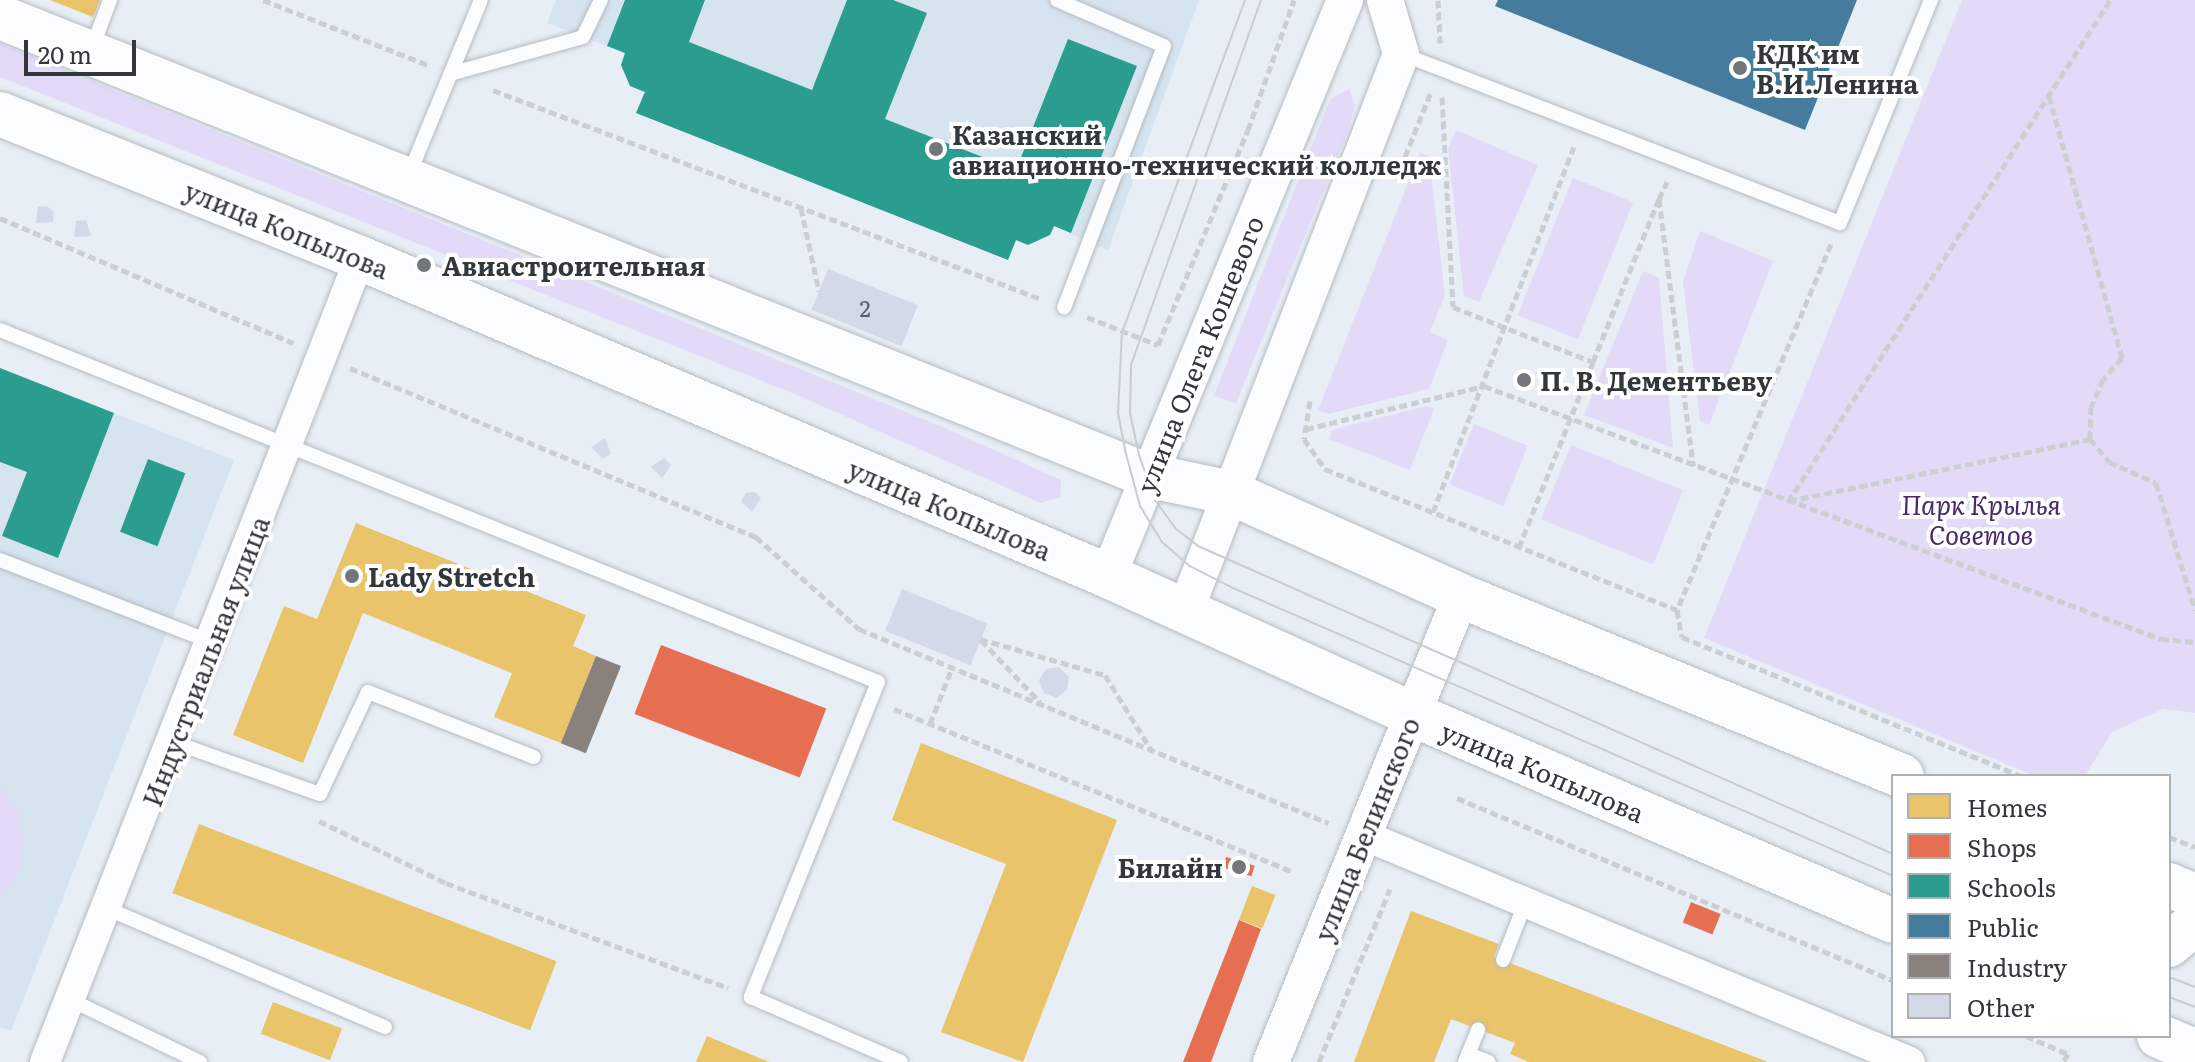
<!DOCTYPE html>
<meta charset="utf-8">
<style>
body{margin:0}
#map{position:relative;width:2195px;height:1062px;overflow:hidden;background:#e7eef5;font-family:Literata,serif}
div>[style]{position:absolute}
.built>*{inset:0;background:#d6e4f0}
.green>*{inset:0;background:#e3daf8;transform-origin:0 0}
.homes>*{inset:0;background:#e9c46a;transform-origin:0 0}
.shops>*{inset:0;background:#e76f51;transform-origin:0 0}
.schools>*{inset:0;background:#2a9d8f;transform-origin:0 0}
.public>*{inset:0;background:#457b9d}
.industry>*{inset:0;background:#8a817c;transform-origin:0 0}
.building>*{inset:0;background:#d4d9e7;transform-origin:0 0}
.path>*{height:5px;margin-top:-2.5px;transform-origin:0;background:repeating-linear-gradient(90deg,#cccfd1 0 8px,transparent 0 12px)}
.roads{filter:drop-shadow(0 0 2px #b5bbc0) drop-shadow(0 0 2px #b5bbc0)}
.service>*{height:14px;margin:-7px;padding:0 7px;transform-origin:7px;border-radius:7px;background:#fbfcfe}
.minor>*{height:30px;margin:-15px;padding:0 15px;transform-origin:15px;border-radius:15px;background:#fbfcfe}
.tertiary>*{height:36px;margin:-18px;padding:0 18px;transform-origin:18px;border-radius:18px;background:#fbfcfe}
.primary>*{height:44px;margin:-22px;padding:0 22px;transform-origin:22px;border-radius:22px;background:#fbfcfe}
.tram>*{height:2px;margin:-1px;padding:0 1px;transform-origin:1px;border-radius:1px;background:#caccce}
.dots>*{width:22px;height:22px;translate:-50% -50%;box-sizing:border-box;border:4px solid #fff;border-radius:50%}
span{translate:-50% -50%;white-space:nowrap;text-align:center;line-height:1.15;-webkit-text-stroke:8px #fff;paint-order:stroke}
.number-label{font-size:22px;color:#5a6066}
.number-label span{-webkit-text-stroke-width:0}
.poi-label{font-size:26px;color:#32373b;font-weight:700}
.left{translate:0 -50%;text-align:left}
.right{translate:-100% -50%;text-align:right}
.street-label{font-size:26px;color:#32373b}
.park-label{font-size:26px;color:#4a2968;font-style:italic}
.legend{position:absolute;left:1891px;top:774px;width:280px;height:264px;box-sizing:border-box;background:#fff;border:2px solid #adafb1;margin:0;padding:10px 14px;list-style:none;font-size:24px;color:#32373b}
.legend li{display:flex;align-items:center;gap:16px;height:40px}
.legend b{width:40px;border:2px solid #adafb1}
.scale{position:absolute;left:24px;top:40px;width:112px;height:36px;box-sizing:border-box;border:4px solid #32373b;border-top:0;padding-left:10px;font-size:24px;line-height:28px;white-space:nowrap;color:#32373b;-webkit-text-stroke:6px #fff;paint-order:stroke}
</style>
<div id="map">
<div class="built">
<div style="clip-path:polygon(556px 0,1199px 0,1108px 250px,1055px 227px,1050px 235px,1028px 245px,1016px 241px,1008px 260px,636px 113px,644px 92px,630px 86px,621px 65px,625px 53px,547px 23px)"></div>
<div style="clip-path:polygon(0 368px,234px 460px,11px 1031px,0 1027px)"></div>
</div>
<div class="green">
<div style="clip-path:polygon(1962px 0,2195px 0,2195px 713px,2163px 709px,2112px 732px,2085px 776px,2035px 776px,1704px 638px)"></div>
<div style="clip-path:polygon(0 44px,943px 427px,1061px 480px,1060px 497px,1041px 503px,797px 395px,0 77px)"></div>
<div style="clip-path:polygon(1349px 89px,1355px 105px,1348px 131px,1236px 403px,1214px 396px,1330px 99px)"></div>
<div style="clip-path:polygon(1456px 130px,1538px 165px,1479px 302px,1464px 296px,1448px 148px)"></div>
<div style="clip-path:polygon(1420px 153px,1429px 157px,1445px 295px,1430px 332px,1448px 340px,1429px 389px,1328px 414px,1318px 410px)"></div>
<div style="left:1573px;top:178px;width:65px;height:148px;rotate:22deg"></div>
<div style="clip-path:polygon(1700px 231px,1773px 261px,1709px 425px,1700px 421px,1683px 282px)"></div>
<div style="clip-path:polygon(1643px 271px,1659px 278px,1673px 448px,1584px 415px)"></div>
<div style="clip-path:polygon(1426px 406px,1434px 409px,1410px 470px,1329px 439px,1332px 430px)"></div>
<div style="left:1474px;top:424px;width:58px;height:65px;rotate:22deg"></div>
<div style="left:1571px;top:445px;width:121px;height:80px;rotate:22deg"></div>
<div style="clip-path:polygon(0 786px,18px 811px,24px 841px,19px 872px,0 899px)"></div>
</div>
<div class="homes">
<div style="clip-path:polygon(50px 0,100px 0,93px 17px)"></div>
<div style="clip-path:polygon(356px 523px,586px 615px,573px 646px,596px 656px,561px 743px,494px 717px,512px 673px,363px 613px,303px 763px,233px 735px,284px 606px,317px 619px)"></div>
<div style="clip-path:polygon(921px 743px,1117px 820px,1023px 1062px,941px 1032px,1006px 864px,892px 820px)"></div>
<div style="left:199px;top:824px;width:383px;height:74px;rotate:21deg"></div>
<div style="left:1252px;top:886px;width:25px;height:36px;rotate:21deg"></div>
<div style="clip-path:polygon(1411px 911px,1499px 944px,1494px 957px,1768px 1062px,1529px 1062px,1510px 1054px,1515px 1043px,1451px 1019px,1434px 1062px,1354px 1062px)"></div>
<div style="left:273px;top:1002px;width:74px;height:34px;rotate:21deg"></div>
<div style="clip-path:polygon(707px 1036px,769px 1062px,696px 1062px)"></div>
</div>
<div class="shops">
<div style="left:661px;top:645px;width:177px;height:74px;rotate:21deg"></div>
<div style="left:1226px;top:857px;width:30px;height:11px;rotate:17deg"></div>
<div style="left:1691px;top:902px;width:32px;height:22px;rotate:22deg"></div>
<div style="clip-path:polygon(1239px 920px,1261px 929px,1211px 1062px,1183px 1062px)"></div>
</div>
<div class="schools">
<div style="clip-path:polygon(625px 0,705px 0,689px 42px,812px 90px,847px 0,893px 0,927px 13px,885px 119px,1016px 170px,1068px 39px,1137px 66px,1071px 233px,1054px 226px,1050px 235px,1028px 245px,1016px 240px,1008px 260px,636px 113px,645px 92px,630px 86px,621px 65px,625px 53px,607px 46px)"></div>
<div style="clip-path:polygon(0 368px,114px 413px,58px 558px,2px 536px,27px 472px,0 462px)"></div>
<div style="left:148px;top:459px;width:40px;height:78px;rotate:21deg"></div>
</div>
<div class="public">
<div style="clip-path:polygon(1498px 0,1857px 0,1805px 130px,1495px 6px)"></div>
</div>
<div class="industry">
<div style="left:596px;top:656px;width:27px;height:94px;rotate:22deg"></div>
</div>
<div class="building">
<div style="clip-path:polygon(47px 206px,54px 212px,53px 222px,36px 223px,38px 207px)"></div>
<div style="clip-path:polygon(86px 220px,91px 236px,74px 237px,76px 221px)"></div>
<div style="left:828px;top:269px;width:97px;height:44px;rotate:22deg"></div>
<div style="clip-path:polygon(605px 438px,611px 454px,603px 459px,591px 447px)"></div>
<div style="clip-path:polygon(664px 458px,671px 465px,662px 478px,651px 467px)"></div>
<div style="clip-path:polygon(755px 492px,761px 498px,752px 512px,741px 501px,746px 493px)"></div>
<div style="left:902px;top:589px;width:92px;height:45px;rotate:22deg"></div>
<div style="clip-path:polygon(1059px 667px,1069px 677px,1067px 690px,1056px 698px,1044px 693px,1039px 680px,1046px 669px)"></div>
</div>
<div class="path">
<div style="left:263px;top:0;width:177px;rotate:21.5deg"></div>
<div style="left:1438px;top:0;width:43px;rotate:87.3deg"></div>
<div style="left:493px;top:90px;width:587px;rotate:20.88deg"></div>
<div style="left:2049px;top:96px;width:272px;rotate:74.4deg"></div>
<div style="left:2122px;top:358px;width:28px;rotate:132deg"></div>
<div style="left:2103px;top:379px;width:30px;rotate:113deg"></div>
<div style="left:2091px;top:407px;width:32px;rotate:92deg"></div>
<div style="left:1442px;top:97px;width:210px;rotate:87deg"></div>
<div style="left:1453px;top:307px;width:150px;rotate:21.4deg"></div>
<div style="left:1593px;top:362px;width:199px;rotate:111.8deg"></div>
<div style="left:1396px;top:179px;width:94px;rotate:-68.1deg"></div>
<div style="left:1659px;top:199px;width:19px;rotate:-65deg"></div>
<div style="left:801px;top:208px;width:85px;rotate:77.8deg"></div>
<div style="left:0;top:218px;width:319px;rotate:23.1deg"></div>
<div style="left:1831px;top:244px;width:397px;rotate:112.8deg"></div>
<div style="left:1677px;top:610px;width:27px;rotate:80deg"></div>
<div style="left:1682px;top:637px;width:366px;rotate:22.3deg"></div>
<div style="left:1087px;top:317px;width:76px;rotate:21.5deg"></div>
<div style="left:1158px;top:345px;width:233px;rotate:-67.3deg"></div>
<div style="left:1248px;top:130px;width:138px;rotate:-70.5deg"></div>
<div style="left:1593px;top:362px;width:176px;rotate:-68deg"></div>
<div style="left:1659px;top:199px;width:269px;rotate:82.7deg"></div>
<div style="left:350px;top:368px;width:440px;rotate:22.6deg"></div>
<div style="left:756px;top:537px;width:138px;rotate:41.8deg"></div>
<div style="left:859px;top:629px;width:508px;rotate:22.47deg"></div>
<div style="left:1310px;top:401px;width:38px;rotate:99deg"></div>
<div style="left:1304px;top:439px;width:37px;rotate:55deg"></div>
<div style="left:1325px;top:469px;width:379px;rotate:21.8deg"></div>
<div style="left:1306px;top:429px;width:183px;rotate:-13.6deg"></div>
<div style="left:1484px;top:386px;width:723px;rotate:20.49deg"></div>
<div style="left:2161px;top:639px;width:34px;rotate:5deg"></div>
<div style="left:1789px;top:501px;width:307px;rotate:-11.6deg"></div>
<div style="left:2090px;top:439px;width:30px;rotate:50deg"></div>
<div style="left:2109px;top:462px;width:51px;rotate:24.1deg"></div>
<div style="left:2156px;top:483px;width:133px;rotate:72.9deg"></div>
<div style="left:1788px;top:502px;width:596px;rotate:-57.32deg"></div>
<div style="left:1433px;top:512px;width:391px;rotate:-68.9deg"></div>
<div style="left:980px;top:639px;width:130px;rotate:16.1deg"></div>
<div style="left:1105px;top:675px;width:89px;rotate:58.3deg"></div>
<div style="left:981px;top:640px;width:86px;rotate:46.4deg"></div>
<div style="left:894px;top:709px;width:429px;rotate:22.2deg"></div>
<div style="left:930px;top:724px;width:60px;rotate:-68.6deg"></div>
<div style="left:1457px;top:798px;width:472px;rotate:22.7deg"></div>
<div style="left:319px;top:821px;width:141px;rotate:26deg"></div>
<div style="left:446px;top:883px;width:301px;rotate:20.4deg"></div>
<div style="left:2169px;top:837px;width:28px;rotate:21deg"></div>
<div style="left:2026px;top:1036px;width:46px;rotate:23.2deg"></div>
<div style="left:2068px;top:1054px;width:9px;rotate:122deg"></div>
<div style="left:1319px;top:1062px;width:187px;rotate:-67.7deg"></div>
</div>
<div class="roads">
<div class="service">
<div style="left:1057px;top:0;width:116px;rotate:23.3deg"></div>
<div style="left:1164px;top:46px;width:280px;rotate:110.9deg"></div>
<div style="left:92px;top:48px;width:51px;rotate:-69.4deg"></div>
<div style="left:1402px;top:54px;width:469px;rotate:21.1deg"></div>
<div style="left:1840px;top:223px;width:241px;rotate:-67.8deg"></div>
<div style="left:450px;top:74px;width:138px;rotate:-15.5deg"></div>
<div style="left:583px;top:37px;width:41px;rotate:-64.1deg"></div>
<div style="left:408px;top:177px;width:191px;rotate:-67.6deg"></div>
<div style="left:0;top:330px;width:946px;rotate:21.85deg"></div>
<div style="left:878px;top:682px;width:340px;rotate:112deg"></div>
<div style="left:751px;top:997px;width:163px;rotate:23.4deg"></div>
<div style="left:0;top:560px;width:226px;rotate:21.2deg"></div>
<div style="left:173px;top:742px;width:156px;rotate:19.5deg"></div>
<div style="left:320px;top:794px;width:113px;rotate:-64.8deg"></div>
<div style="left:368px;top:692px;width:178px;rotate:21.4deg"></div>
<div style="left:108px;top:909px;width:301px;rotate:23.1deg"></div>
<div style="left:1503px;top:960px;width:63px;rotate:-68.7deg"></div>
<div style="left:73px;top:1001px;width:141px;rotate:25.7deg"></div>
<div style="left:1468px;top:1054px;width:22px;rotate:21deg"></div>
<div style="left:1465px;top:1062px;width:35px;rotate:-68deg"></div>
</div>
<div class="minor">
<div style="left:1363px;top:835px;width:592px;rotate:22.54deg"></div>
<div style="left:45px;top:1062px;width:864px;rotate:-68.61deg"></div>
</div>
<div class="tertiary">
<div style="left:1108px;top:576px;width:623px;rotate:-67.63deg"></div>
<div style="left:1186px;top:609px;width:595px;rotate:-68.82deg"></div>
<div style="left:1401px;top:54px;width:56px;rotate:-106.5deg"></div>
<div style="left:1271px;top:1062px;width:503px;rotate:-67.82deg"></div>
</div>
<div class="primary">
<div style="left:0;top:17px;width:1234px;rotate:21.78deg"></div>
<div style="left:1146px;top:475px;width:87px;rotate:12deg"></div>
<div style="left:1231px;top:493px;width:252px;rotate:24.1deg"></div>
<div style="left:1461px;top:596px;width:476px;rotate:22.2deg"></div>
<div style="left:0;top:114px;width:388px;rotate:21.8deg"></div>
<div style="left:360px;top:258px;width:813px;rotate:23.03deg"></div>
<div style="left:1108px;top:576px;width:336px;rotate:24.4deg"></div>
<div style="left:1414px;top:715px;width:521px;rotate:23.27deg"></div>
<div style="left:2169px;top:885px;width:28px;rotate:23deg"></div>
<div style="left:2169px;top:945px;width:34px;rotate:-40deg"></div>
<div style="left:2159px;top:1036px;width:39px;rotate:23deg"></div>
</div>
</div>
<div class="tram">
<div style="left:1245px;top:0;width:354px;rotate:110.3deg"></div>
<div style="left:1122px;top:332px;width:81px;rotate:92.8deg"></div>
<div style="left:1118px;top:413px;width:38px;rotate:79deg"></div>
<div style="left:1125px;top:450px;width:58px;rotate:75deg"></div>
<div style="left:1140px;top:506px;width:42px;rotate:58.6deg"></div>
<div style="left:1162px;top:542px;width:37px;rotate:41deg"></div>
<div style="left:1190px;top:566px;width:48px;rotate:27.1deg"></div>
<div style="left:1233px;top:588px;width:720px;rotate:23.57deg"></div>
<div style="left:1261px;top:0;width:388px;rotate:109.6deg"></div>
<div style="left:1131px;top:366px;width:47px;rotate:91.2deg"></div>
<div style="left:1130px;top:413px;width:43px;rotate:77.9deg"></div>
<div style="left:1139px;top:455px;width:48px;rotate:70.4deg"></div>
<div style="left:1155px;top:500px;width:34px;rotate:54deg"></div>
<div style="left:1175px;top:528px;width:29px;rotate:38deg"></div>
<div style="left:1198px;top:546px;width:760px;rotate:23.9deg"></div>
<div style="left:2169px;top:977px;width:28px;rotate:21deg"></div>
<div style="left:2169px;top:997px;width:28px;rotate:21deg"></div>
</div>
<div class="dots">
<div style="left:1740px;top:68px;background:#71777c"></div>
<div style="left:936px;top:149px;background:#71777c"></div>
<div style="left:424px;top:265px;background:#71777c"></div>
<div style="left:1524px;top:380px;background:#71777c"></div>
<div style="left:352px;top:576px;background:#71777c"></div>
<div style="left:1239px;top:867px;background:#71777c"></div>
</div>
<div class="number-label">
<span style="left:865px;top:308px">2</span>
</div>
<div class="poi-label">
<span class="left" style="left:1756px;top:68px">КДК им<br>В.И.Ленина</span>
<span class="left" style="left:952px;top:149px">Казанский<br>авиационно-технический колледж</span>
<span class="left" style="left:442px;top:265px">Авиастроительная</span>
<span class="left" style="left:1540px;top:380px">П. В. Дементьеву</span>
<span class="left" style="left:368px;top:576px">Lady Stretch</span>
<span class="right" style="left:1223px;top:867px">Билайн</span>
</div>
<div class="street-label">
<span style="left:287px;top:229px;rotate:22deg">улица Копылова</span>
<span style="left:1199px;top:354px;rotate:-68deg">улица Олега Кошевого</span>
<span style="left:950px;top:509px;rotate:23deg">улица Копылова</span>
<span style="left:205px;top:661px;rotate:-69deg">Индустриальная улица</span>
<span style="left:1543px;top:771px;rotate:23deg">улица Копылова</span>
<span style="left:1366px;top:829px;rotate:-68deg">улица Белинского</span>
</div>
<div class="park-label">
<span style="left:1981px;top:519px">Парк Крылья<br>Советов</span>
</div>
<ul class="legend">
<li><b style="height:22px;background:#e9c46a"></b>Homes</li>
<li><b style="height:22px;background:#e76f51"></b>Shops</li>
<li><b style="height:22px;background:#2a9d8f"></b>Schools</li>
<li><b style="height:22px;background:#457b9d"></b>Public</li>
<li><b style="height:22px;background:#8a817c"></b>Industry</li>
<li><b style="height:22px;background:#d4d9e7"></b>Other</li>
</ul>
<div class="scale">20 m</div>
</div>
